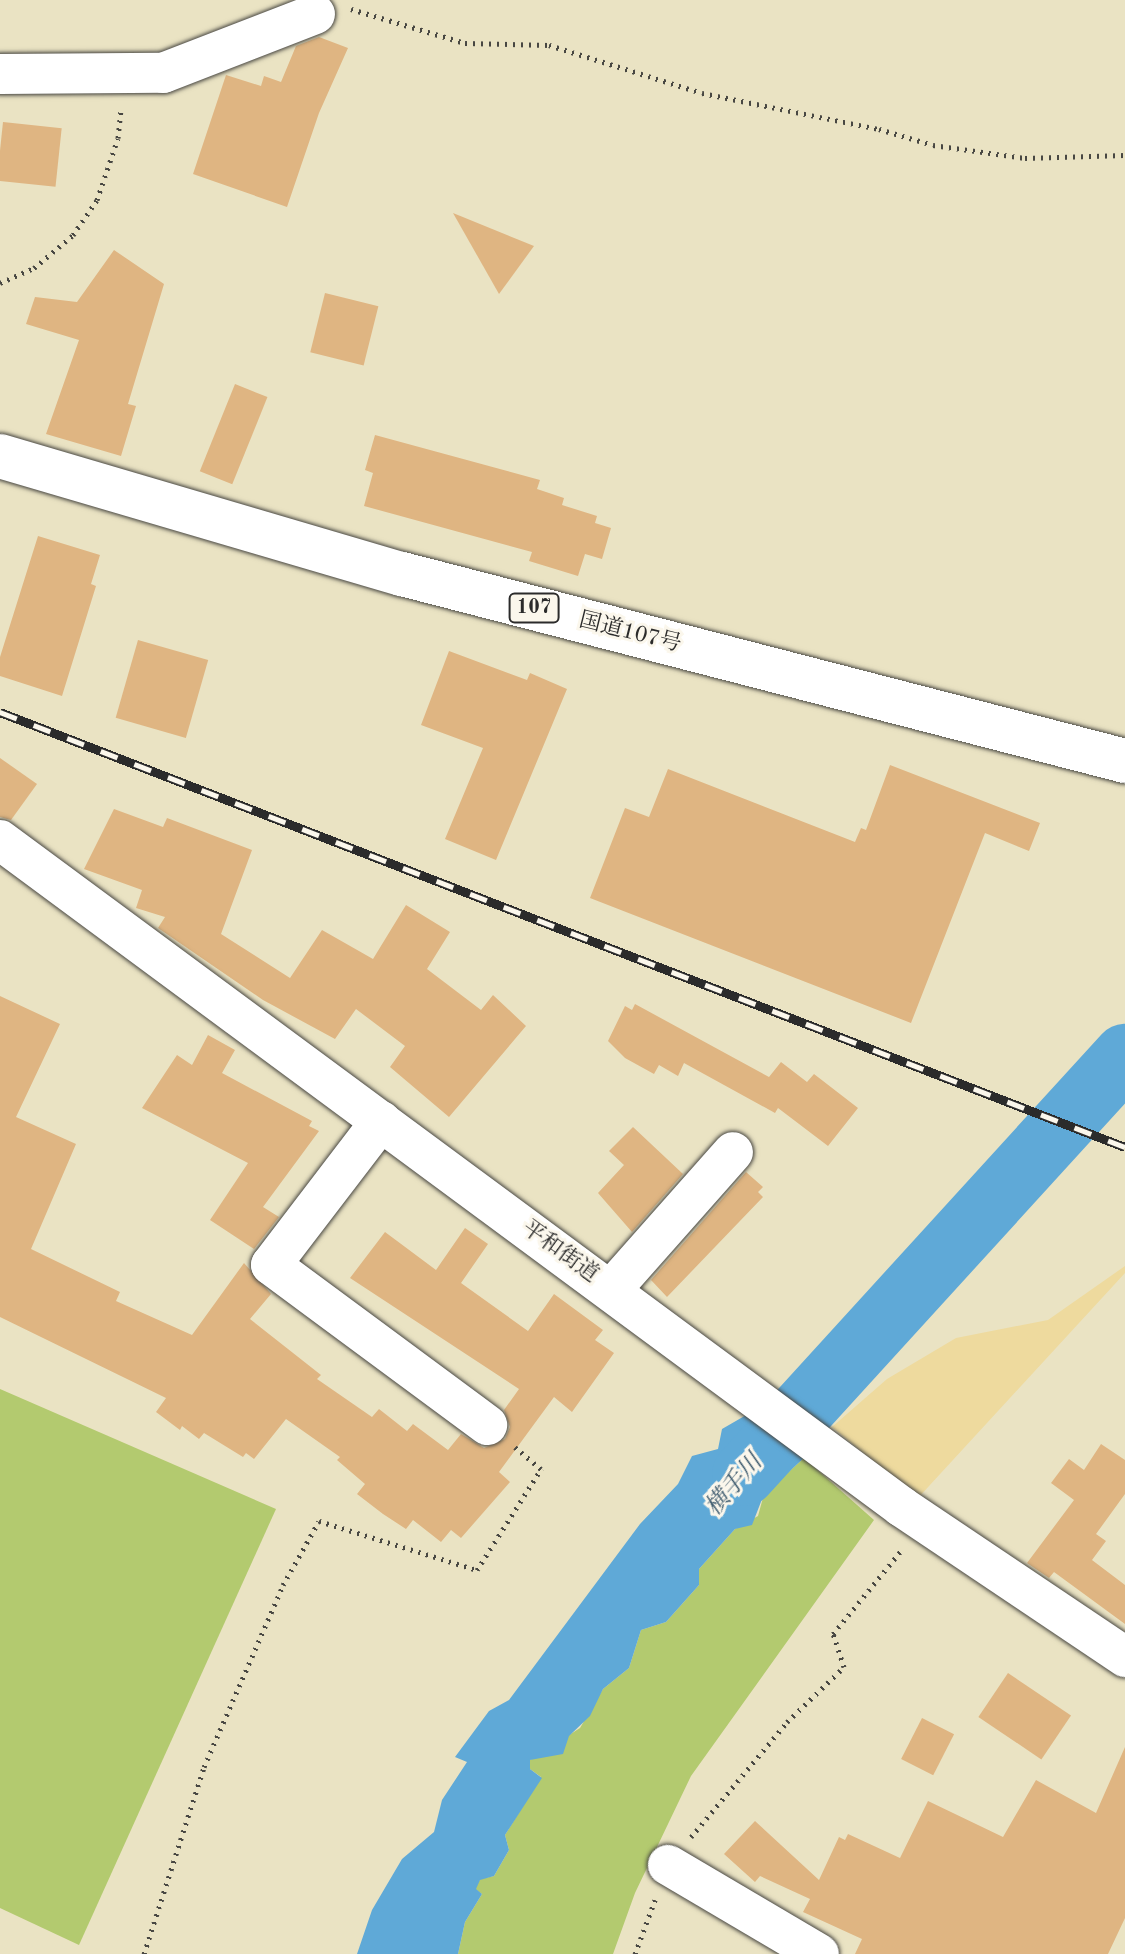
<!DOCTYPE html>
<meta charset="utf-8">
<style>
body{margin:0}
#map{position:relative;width:1125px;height:1954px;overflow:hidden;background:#eae3c3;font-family:"Old Standard TT","Noto Serif JP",serif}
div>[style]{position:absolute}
.green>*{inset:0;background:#b3ca6f}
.sand>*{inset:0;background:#eeda9e}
.water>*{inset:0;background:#5fa9d7}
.river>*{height:64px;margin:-32px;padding:0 32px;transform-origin:32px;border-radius:32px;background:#5fa9d7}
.building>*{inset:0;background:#dfb582;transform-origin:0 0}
.path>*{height:5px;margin-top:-2.5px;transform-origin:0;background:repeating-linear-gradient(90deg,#484742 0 2px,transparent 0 8px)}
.roads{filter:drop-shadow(0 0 2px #484742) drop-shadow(0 0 2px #484742)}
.minor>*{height:40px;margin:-20px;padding:0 20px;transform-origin:20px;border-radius:20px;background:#fff}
.trunk>*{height:44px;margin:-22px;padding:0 22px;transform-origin:22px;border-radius:22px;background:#fff}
.rail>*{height:9px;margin-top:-4.5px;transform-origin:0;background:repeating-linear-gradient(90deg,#fbf7ec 0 18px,#2b2b2b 0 36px);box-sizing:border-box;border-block:2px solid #2b2b2b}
span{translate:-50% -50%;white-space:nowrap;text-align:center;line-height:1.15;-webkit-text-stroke:6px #fbf7ec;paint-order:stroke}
.shield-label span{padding:2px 6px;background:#fbf7ec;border:2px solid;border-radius:6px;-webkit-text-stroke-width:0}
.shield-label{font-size:20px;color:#2b2b2b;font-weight:700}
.street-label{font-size:22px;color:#2b2b2b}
.water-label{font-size:24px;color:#405d70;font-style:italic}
</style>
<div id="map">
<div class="green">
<div style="clip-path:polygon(0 1389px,276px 1509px,79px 1945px,0 1908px)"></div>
<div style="clip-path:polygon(804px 1458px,874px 1520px,691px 1776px,635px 1893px,613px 1954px,458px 1954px,465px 1922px,482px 1894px,475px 1889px,480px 1879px,494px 1876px,509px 1850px,505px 1835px,541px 1777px,530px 1769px,530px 1760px,580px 1728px,603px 1689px,629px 1668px,641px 1630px,666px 1622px,699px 1585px,699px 1569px,735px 1529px,758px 1516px,764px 1494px)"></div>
</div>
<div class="sand">
<div style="clip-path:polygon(1125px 1266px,1125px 1273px,918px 1498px,832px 1427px,887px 1379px,956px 1338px,1048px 1320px)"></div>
</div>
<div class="water">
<div style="clip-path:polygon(748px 1414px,804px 1458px,764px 1494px,752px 1525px,735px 1529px,699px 1569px,699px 1585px,666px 1622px,641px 1630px,629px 1668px,603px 1689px,590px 1716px,569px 1736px,563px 1754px,530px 1760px,530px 1769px,542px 1778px,505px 1835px,509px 1850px,494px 1876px,480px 1880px,476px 1889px,482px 1894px,465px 1922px,458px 1954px,357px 1954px,372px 1910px,402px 1859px,434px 1832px,442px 1800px,467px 1762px,455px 1757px,489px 1711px,509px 1700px,640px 1524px,678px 1484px,692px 1456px,718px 1449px,722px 1429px)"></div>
</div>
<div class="river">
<div style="left:744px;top:1474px;width:566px;rotate:-47.65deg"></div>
</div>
<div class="building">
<div style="clip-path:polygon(319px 37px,348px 48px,319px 113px,287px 207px,193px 174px,226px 75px,261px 86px,264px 76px,281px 82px,296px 46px)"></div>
<div style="left:3px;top:122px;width:59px;height:59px;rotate:6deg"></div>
<div style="clip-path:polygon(453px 213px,534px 246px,499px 294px)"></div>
<div style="clip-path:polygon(114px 250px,164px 284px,128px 404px,136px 406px,121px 456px,46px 434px,79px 340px,26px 324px,35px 297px,77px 302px)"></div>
<div style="left:325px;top:293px;width:55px;height:61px;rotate:14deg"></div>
<div style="left:235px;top:384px;width:35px;height:94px;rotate:22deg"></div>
<div style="clip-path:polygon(375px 435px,540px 480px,537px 489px,564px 498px,562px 505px,597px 516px,595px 523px,611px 528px,602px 559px,585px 554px,578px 576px,529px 561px,532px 552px,364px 506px,373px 473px,365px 470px)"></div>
<div style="clip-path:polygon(38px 536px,100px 555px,91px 584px,96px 586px,62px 696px,0 676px,0 657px)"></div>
<div style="left:138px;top:640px;width:73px;height:81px;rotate:16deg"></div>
<div style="clip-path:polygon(449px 651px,527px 680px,530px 673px,567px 689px,496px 860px,445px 839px,483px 748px,421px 725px)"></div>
<div style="clip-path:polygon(0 758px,37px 784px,11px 820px,0 817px)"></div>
<div style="clip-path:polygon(890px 765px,1040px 823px,1029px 851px,985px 833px,911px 1023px,590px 898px,625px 808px,649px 817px,668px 769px,855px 842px,861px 828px,866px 830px)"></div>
<div style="clip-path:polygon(114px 809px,163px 827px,167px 818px,252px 850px,221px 934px,290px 978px,322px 930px,373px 959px,406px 905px,450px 932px,427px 969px,481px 1010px,493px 995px,526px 1026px,449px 1117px,390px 1067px,405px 1046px,356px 1009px,335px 1039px,263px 1000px,158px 928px,165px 917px,136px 908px,142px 890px,84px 869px)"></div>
<div style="clip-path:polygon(0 996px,60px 1024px,16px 1117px,76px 1144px,31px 1249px,120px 1292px,116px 1301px,192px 1335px,244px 1263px,271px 1294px,250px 1319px,321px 1375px,317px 1379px,372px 1417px,379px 1409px,407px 1431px,413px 1424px,448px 1450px,461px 1434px,484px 1448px,505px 1439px,510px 1427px,504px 1410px,519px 1389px,350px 1278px,385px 1232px,436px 1270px,465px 1228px,488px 1244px,461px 1283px,528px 1331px,554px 1294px,603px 1330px,595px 1340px,614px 1353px,572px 1412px,554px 1397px,499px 1472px,510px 1482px,461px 1538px,451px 1530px,441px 1542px,413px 1520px,406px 1529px,383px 1514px,357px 1494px,365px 1484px,337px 1460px,340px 1457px,286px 1419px,254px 1459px,246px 1453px,243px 1457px,204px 1433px,199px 1439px,182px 1426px,180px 1430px,156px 1412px,166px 1398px,0 1317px)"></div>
<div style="clip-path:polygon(635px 1004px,769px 1077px,781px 1062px,807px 1082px,814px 1074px,858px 1108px,828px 1146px,778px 1108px,775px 1113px,684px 1063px,678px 1076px,659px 1065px,654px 1074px,625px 1058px,608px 1041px,625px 1006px,632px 1010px)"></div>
<div style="clip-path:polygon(208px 1035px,235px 1050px,222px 1073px,312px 1121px,309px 1126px,319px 1131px,263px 1207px,279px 1217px,254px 1249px,210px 1220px,248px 1163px,142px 1108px,177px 1055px,192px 1065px)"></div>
<div style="clip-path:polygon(633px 1127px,683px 1174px,632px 1232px,598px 1193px,624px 1165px,609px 1151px)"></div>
<div style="clip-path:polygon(746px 1172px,763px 1187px,758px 1192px,763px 1197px,667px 1297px,651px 1280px)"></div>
<div style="clip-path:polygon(1101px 1444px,1125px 1460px,1125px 1494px,1096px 1534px,1106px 1541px,1092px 1560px,1125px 1585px,1125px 1624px,1054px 1572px,1049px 1578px,1027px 1563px,1074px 1500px,1051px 1483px,1069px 1459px,1084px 1470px)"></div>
<div style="left:1008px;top:1673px;width:76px;height:53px;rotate:34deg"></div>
<div style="left:922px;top:1718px;width:36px;height:46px;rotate:27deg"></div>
<div style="clip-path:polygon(1125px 1747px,1125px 1918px,1108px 1954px,855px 1954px,862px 1939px,803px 1912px,810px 1899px,760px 1876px,755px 1882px,724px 1854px,755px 1821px,819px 1880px,839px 1837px,845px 1840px,848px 1834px,900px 1858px,928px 1801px,1003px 1837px,1036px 1780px,1096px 1813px)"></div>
</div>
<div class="path">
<div style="left:351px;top:9px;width:119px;rotate:16.6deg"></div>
<div style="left:465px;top:43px;width:84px;rotate:1.4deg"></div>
<div style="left:549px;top:45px;width:160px;rotate:17.4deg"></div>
<div style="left:702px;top:93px;width:181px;rotate:11.5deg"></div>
<div style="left:879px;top:129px;width:56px;rotate:16.5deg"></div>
<div style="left:933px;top:145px;width:93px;rotate:8deg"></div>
<div style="left:1025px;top:158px;width:100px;rotate:-1.7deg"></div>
<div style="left:0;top:283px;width:37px;rotate:-24deg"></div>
<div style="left:34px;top:268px;width:51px;rotate:-40.2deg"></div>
<div style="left:73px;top:235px;width:42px;rotate:-55.6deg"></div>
<div style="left:97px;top:200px;width:65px;rotate:-71.3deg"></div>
<div style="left:118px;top:138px;width:27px;rotate:-84deg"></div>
<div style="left:691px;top:1837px;width:150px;rotate:-50.1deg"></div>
<div style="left:787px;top:1722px;width:79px;rotate:-44deg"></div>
<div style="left:844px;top:1667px;width:35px;rotate:-108deg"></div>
<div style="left:833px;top:1634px;width:107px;rotate:-50.7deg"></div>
<div style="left:144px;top:1954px;width:196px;rotate:-72.2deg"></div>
<div style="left:204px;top:1767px;width:198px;rotate:-66.5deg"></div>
<div style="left:283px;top:1585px;width:73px;rotate:-60.6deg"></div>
<div style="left:319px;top:1521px;width:165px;rotate:17.2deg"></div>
<div style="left:477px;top:1570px;width:120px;rotate:-57.6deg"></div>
<div style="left:541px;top:1469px;width:34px;rotate:-140deg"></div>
<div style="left:635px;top:1954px;width:58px;rotate:-69.7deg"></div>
</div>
<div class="roads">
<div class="minor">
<div style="left:0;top:74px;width:163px;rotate:-0.4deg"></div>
<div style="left:163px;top:73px;width:163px;rotate:-21.2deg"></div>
<div style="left:0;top:840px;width:1122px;rotate:36.48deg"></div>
<div style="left:902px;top:1507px;width:269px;rotate:33.9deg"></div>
<div style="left:381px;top:1121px;width:181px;rotate:127.4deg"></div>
<div style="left:271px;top:1265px;width:269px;rotate:36.5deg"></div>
<div style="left:611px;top:1290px;width:184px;rotate:-48.5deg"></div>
<div style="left:668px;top:1865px;width:175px;rotate:30.5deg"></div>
</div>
<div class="trunk">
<div style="left:0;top:456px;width:419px;rotate:16.4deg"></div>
<div style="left:402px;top:574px;width:747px;rotate:14.5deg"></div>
</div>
</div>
<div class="rail">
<div style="left:0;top:712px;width:1206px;rotate:21.14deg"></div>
</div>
<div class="shield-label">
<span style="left:534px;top:608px">107</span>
</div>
<div class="street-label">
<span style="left:630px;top:633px;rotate:14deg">国道107号</span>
<span style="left:560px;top:1252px;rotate:36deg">平和街道</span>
</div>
<div class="water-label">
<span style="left:735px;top:1486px;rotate:-49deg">横手川</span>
</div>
</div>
